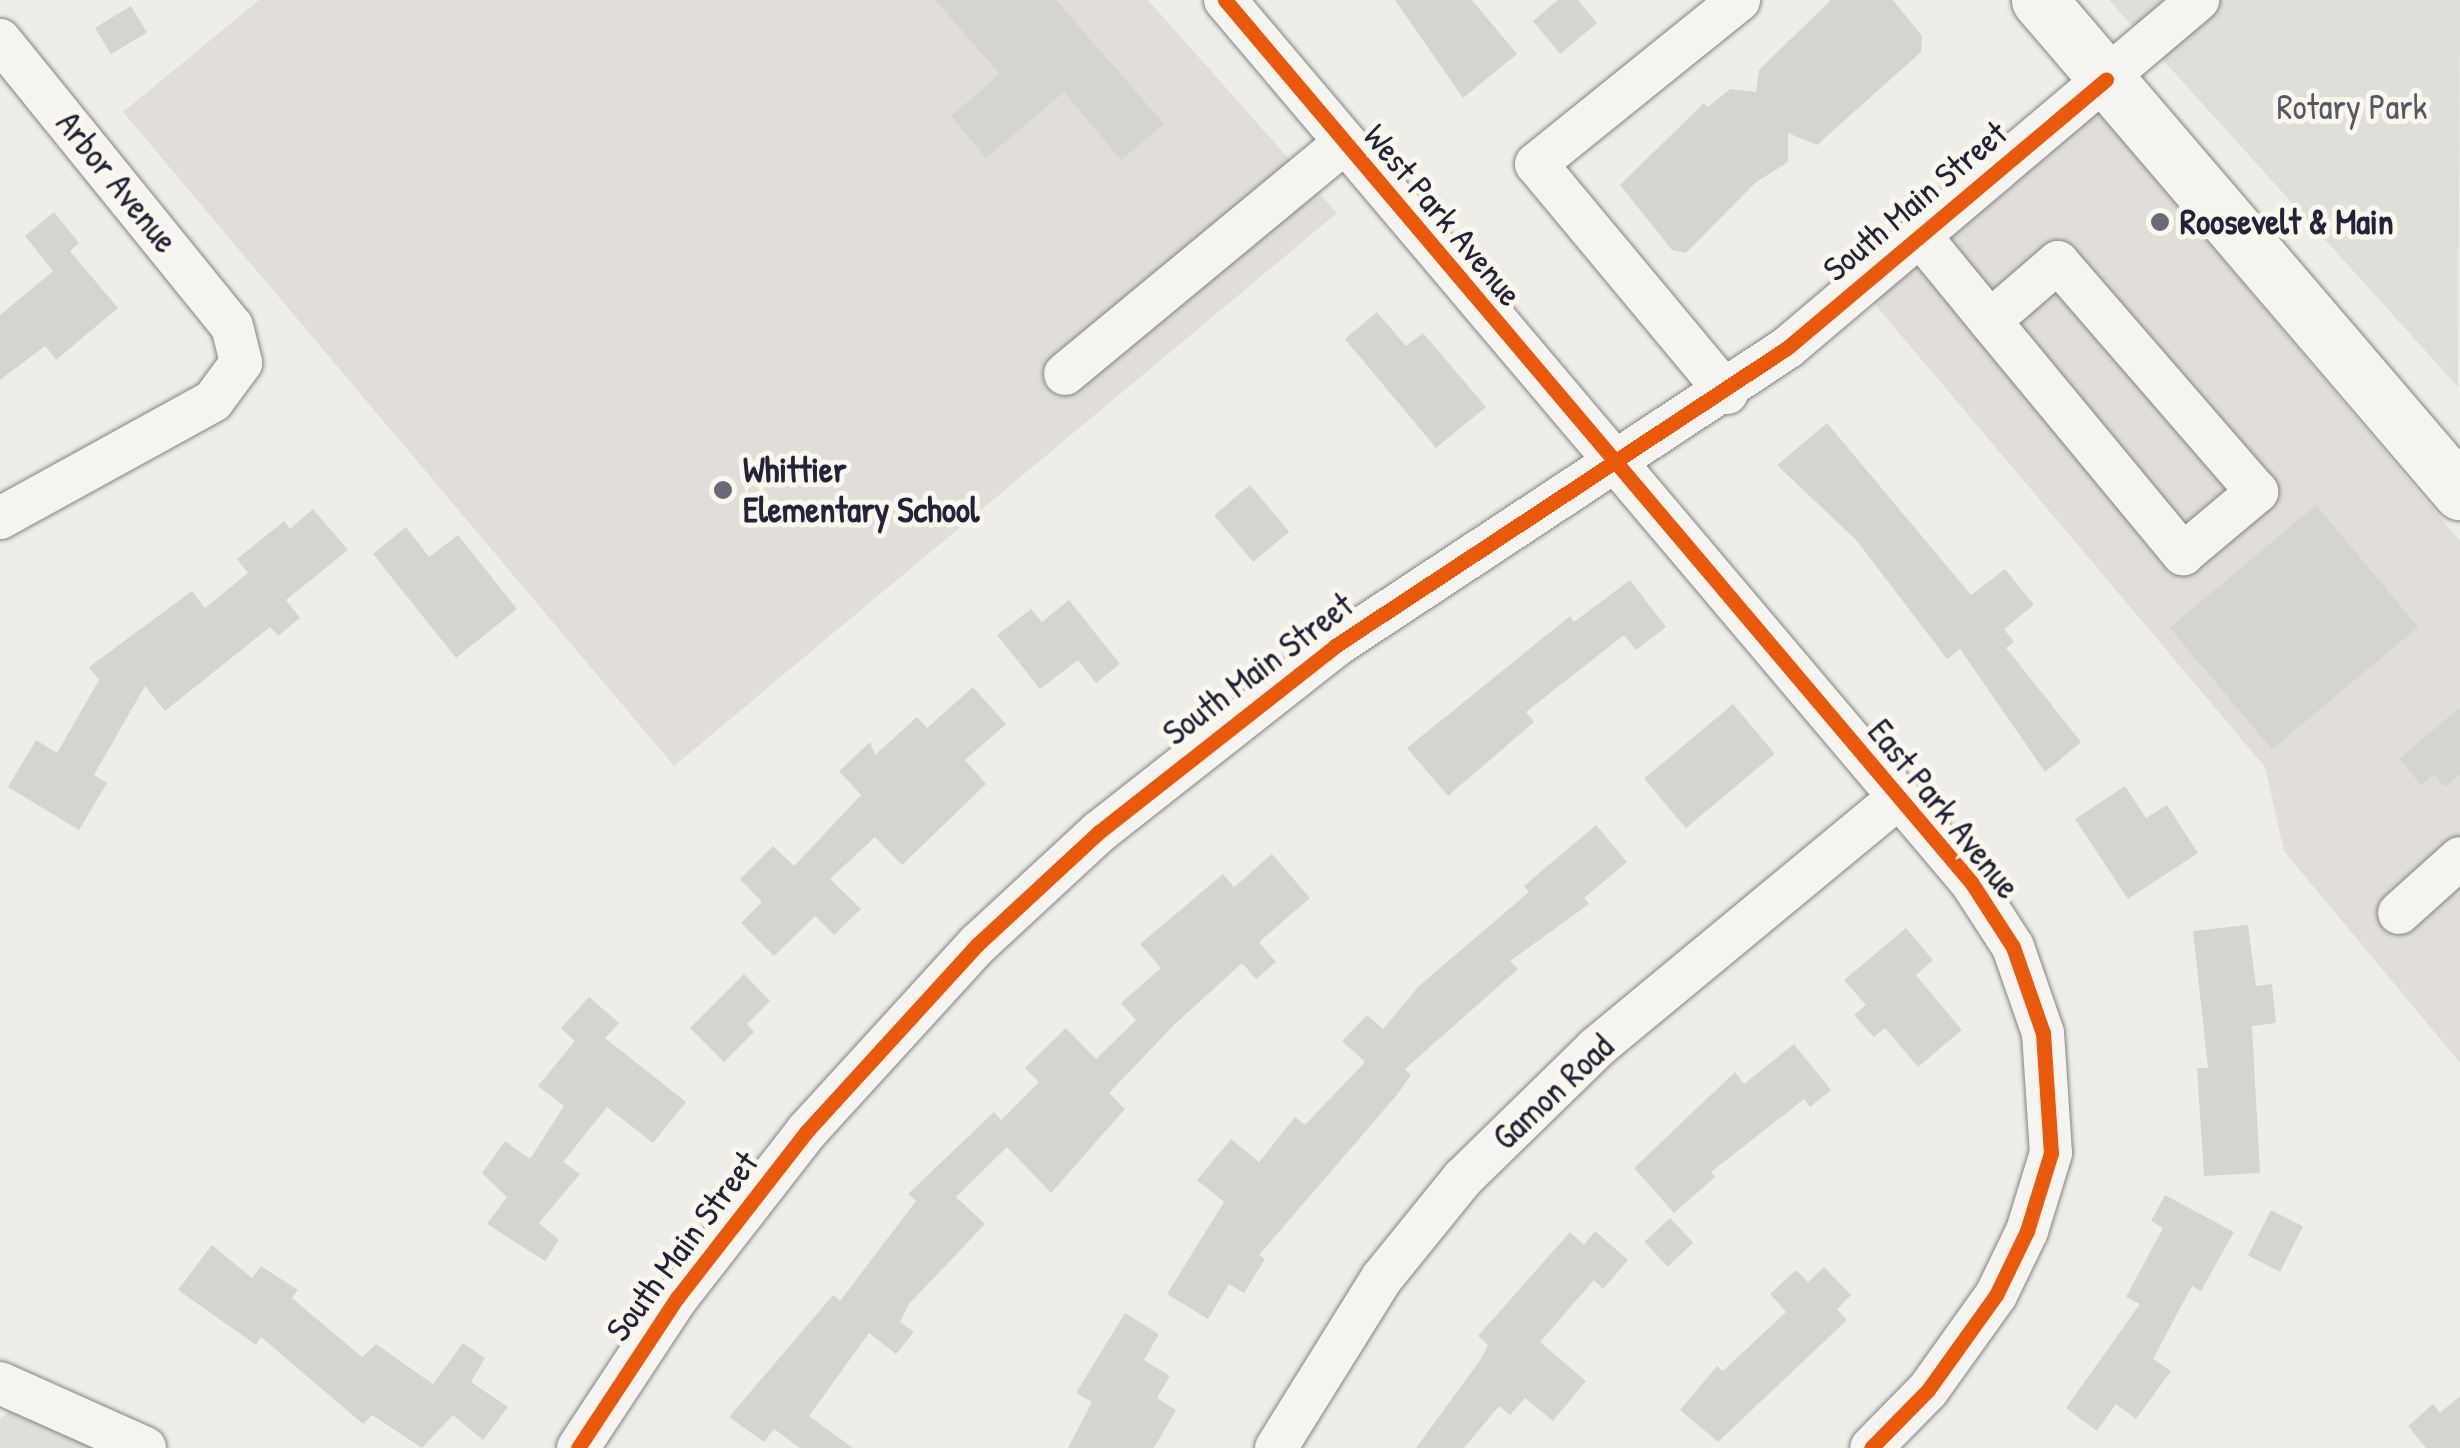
<!DOCTYPE html>
<style>
body{margin:0}
#map{position:relative;width:2460px;height:1448px;overflow:hidden;background:#efede8;font-family:"Patrick Hand",sans-serif}
div>[style]{position:absolute}
.built>*{inset:0;background:#e1ded9}
.green>*{inset:0;background:#e0ded9}
.building>*{inset:0;background:#d6d4d1;transform-origin:0 0}
.roads{filter:drop-shadow(0 0 2px #838284) drop-shadow(0 0 2px #838284)}
.minor>*{height:42px;margin:-21px;padding:0 21px;transform-origin:21px;border-radius:21px;background:#f5f4f0}
.major>*{height:55px;margin:-27.5px;padding:0 27.5px;transform-origin:27.5px;border-radius:27.5px;background:#f5f4f0}
.cycleway>*{height:15px;margin:-7.5px;padding:0 7.5px;transform-origin:7.5px;border-radius:7.5px;background:#e8590c}
.dots>*{width:28px;height:28px;translate:-50% -50%;box-sizing:border-box;border:5px solid #fbf7ec;border-radius:50%}
span{translate:-50% -50%;white-space:nowrap;text-align:center;line-height:1.15;-webkit-text-stroke:10px #fbf7ec;paint-order:stroke}
.park-label{font-size:35px;color:#575766}
.street-label{font-size:35px;color:#22223b}
.poi-label{font-size:35px;color:#22223b;font-weight:700}
.left{translate:0 -50%;text-align:left}
</style>
<div id="map">
<div class="built">
<div style="clip-path:polygon(259px 0,1148px 0,1337px 213px,674px 766px,123px 112px)"></div>
<div style="clip-path:polygon(2071px 79px,2460px 541px,2460px 1063px,2284px 851px,2265px 767px,1846px 270px)"></div>
</div>
<div class="green">
<div style="clip-path:polygon(2109px 0,2460px 0,2458px 387px,2144px 39px)"></div>
<div style="clip-path:polygon(11px 1410px,96px 1448px,0 1448px,0 1419px)"></div>
</div>
<div class="building">
<div style="clip-path:polygon(935px 0,1056px 0,1164px 124px,1121px 160px,1064px 92px,986px 158px,951px 116px,1000px 74px)"></div>
<div style="clip-path:polygon(1395px 0,1472px 0,1517px 54px,1463px 98px)"></div>
<div style="clip-path:polygon(1558px 0,1578px 0,1597px 23px,1560px 54px,1533px 21px)"></div>
<div style="clip-path:polygon(1831px 0,1893px 0,1922px 36px,1921px 52px,1817px 145px,1788px 133px,1788px 162px,1755px 183px,1686px 253px,1672px 250px,1620px 185px,1704px 103px,1708px 107px,1730px 89px,1756px 92px,1759px 70px)"></div>
<div style="left:131px;top:6px;width:31px;height:42px;rotate:59deg"></div>
<div style="clip-path:polygon(54px 212px,79px 243px,70px 251px,118px 308px,56px 360px,45px 346px,0 380px,0 315px,53px 271px,25px 236px)"></div>
<div style="clip-path:polygon(1377px 312px,1406px 346px,1423px 333px,1486px 407px,1436px 448px,1345px 339px)"></div>
<div style="clip-path:polygon(1827px 423px,1971px 595px,2005px 569px,2034px 605px,2004px 629px,2014px 642px,2006px 648px,2081px 742px,2045px 772px,1960px 649px,1947px 659px,1857px 541px,1777px 465px)"></div>
<div style="left:1250px;top:485px;width:61px;height:47px;rotate:50deg"></div>
<div style="left:2316px;top:505px;width:159px;height:191px;rotate:50deg"></div>
<div style="clip-path:polygon(313px 509px,348px 550px,286px 600px,300px 618px,278px 636px,270px 627px,165px 711px,145px 686px,94px 775px,107px 783px,79px 830px,8px 787px,36px 740px,57px 753px,99px 680px,89px 667px,192px 591px,205px 608px,248px 573px,237px 559px,284px 521px,290px 529px)"></div>
<div style="clip-path:polygon(406px 527px,429px 557px,458px 535px,517px 609px,456px 658px,373px 554px)"></div>
<div style="clip-path:polygon(1630px 580px,1666px 627px,1636px 650px,1624px 635px,1526px 712px,1534px 722px,1448px 796px,1407px 748px,1570px 616px,1574px 622px)"></div>
<div style="clip-path:polygon(1069px 600px,1120px 664px,1096px 683px,1078px 660px,1040px 689px,997px 635px,1031px 609px,1042px 622px)"></div>
<div style="clip-path:polygon(973px 687px,1006px 724px,965px 760px,986px 784px,902px 865px,875px 837px,830px 879px,861px 909px,834px 935px,815px 916px,774px 956px,741px 923px,762px 902px,740px 879px,773px 846px,794px 866px,861px 795px,839px 771px,870px 742px,875px 755px,917px 717px,927px 728px)"></div>
<div style="left:1733px;top:704px;width:65px;height:116px;rotate:50deg"></div>
<div style="clip-path:polygon(2460px 707px,2460px 774px,2445px 787px,2434px 774px,2421px 785px,2399px 759px)"></div>
<div style="clip-path:polygon(2125px 786px,2146px 818px,2167px 805px,2198px 853px,2128px 899px,2075px 819px)"></div>
<div style="clip-path:polygon(1596px 825px,1627px 862px,1584px 898px,1589px 904px,1510px 961px,1518px 969px,1405px 1069px,1411px 1075px,1396px 1096px,1259px 1255px,1265px 1259px,1244px 1293px,1229px 1284px,1208px 1319px,1167px 1294px,1224px 1202px,1197px 1180px,1231px 1139px,1259px 1162px,1295px 1117px,1305px 1125px,1365px 1062px,1342px 1041px,1367px 1015px,1383px 1029px,1419px 986px,1529px 892px,1524px 886px)"></div>
<div style="clip-path:polygon(1272px 854px,1310px 898px,1259px 942px,1276px 962px,1256px 979px,1242px 963px,1174px 1025px,1109px 1093px,1125px 1109px,1051px 1193px,1007px 1147px,956px 1197px,985px 1224px,909px 1304px,900px 1322px,914px 1332px,896px 1354px,869px 1333px,809px 1416px,853px 1448px,800px 1448px,774px 1429px,764px 1442px,729px 1417px,833px 1295px,840px 1301px,916px 1201px,908px 1194px,994px 1112px,1001px 1120px,1039px 1082px,1025px 1068px,1066px 1028px,1096px 1059px,1136px 1020px,1121px 1003px,1161px 968px,1140px 944px,1223px 874px,1234px 887px)"></div>
<div style="clip-path:polygon(2248px 925px,2256px 986px,2272px 984px,2276px 1023px,2252px 1026px,2260px 1173px,2204px 1176px,2197px 1068px,2208px 1068px,2193px 931px)"></div>
<div style="clip-path:polygon(1906px 928px,1933px 960px,1916px 975px,1962px 1030px,1918px 1067px,1885px 1028px,1874px 1037px,1854px 1015px,1866px 1005px,1844px 980px)"></div>
<div style="clip-path:polygon(744px 974px,770px 1001px,747px 1024px,754px 1032px,724px 1062px,690px 1028px)"></div>
<div style="clip-path:polygon(589px 997px,619px 1023px,605px 1038px,686px 1102px,653px 1143px,607px 1107px,563px 1162px,580px 1174px,539px 1223px,559px 1240px,545px 1261px,487px 1224px,507px 1197px,482px 1173px,505px 1141px,530px 1159px,564px 1106px,538px 1086px,575px 1041px,561px 1028px)"></div>
<div style="clip-path:polygon(1794px 1044px,1831px 1090px,1810px 1107px,1804px 1099px,1711px 1172px,1715px 1177px,1674px 1213px,1634px 1168px,1735px 1072px,1744px 1084px)"></div>
<div style="clip-path:polygon(2165px 1195px,2234px 1232px,2201px 1291px,2192px 1286px,2153px 1359px,2171px 1371px,2136px 1419px,2116px 1404px,2097px 1431px,2066px 1408px,2140px 1304px,2126px 1297px,2163px 1228px,2151px 1221px)"></div>
<div style="left:2271px;top:1210px;width:36px;height:51px;rotate:27deg"></div>
<div style="left:1670px;top:1218px;width:34px;height:35px;rotate:47deg"></div>
<div style="clip-path:polygon(1595px 1231px,1628px 1260px,1603px 1289px,1594px 1280px,1540px 1342px,1586px 1381px,1553px 1421px,1525px 1398px,1510px 1415px,1499px 1406px,1464px 1448px,1416px 1448px,1481px 1359px,1488px 1345px,1478px 1336px,1570px 1232px,1584px 1245px)"></div>
<div style="clip-path:polygon(212px 1245px,252px 1278px,261px 1266px,298px 1290px,292px 1298px,362px 1357px,376px 1344px,433px 1384px,463px 1343px,485px 1358px,471px 1382px,508px 1407px,483px 1440px,453px 1415px,422px 1448px,372px 1415px,363px 1424px,261px 1337px,256px 1345px,178px 1290px)"></div>
<div style="clip-path:polygon(1824px 1267px,1851px 1295px,1837px 1309px,1847px 1320px,1718px 1442px,1680px 1410px,1717px 1366px,1723px 1371px,1786px 1312px,1770px 1294px,1796px 1270px,1808px 1282px)"></div>
<div style="clip-path:polygon(1125px 1313px,1159px 1334px,1144px 1360px,1170px 1376px,1157px 1398px,1176px 1410px,1154px 1448px,1068px 1448px,1092px 1402px,1076px 1393px)"></div>
<div style="clip-path:polygon(2460px 1396px,2460px 1448px,2426px 1448px,2408px 1426px,2433px 1404px,2440px 1413px)"></div>
</div>
<div class="roads">
<div class="minor">
<div style="left:1225px;top:0;width:1155px;rotate:49.78deg"></div>
<div style="left:1971px;top:882px;width:77px;rotate:57.1deg"></div>
<div style="left:2013px;top:947px;width:91px;rotate:70.8deg"></div>
<div style="left:2043px;top:1033px;width:120px;rotate:86.2deg"></div>
<div style="left:2051px;top:1153px;width:82px;rotate:107.1deg"></div>
<div style="left:2027px;top:1231px;width:71px;rotate:115.8deg"></div>
<div style="left:1996px;top:1295px;width:117px;rotate:125.6deg"></div>
<div style="left:1928px;top:1390px;width:81px;rotate:134.5deg"></div>
<div style="left:0;top:40px;width:368px;rotate:51deg"></div>
<div style="left:232px;top:326px;width:38px;rotate:76deg"></div>
<div style="left:241px;top:363px;width:47px;rotate:126.4deg"></div>
<div style="left:213px;top:401px;width:243px;rotate:151.2deg"></div>
<div style="left:1921px;top:237px;width:109px;rotate:50.6deg"></div>
<div style="left:1990px;top:321px;width:303px;rotate:50.4deg"></div>
<div style="left:2183px;top:554px;width:97px;rotate:-40deg"></div>
<div style="left:2257px;top:492px;width:304px;rotate:-130.9deg"></div>
<div style="left:2058px;top:262px;width:90px;rotate:139.1deg"></div>
<div style="left:1065px;top:374px;width:362px;rotate:-39.6deg"></div>
<div style="left:1727px;top:393px;width:298px;rotate:-129.8deg"></div>
<div style="left:1536px;top:164px;width:261px;rotate:-38.9deg"></div>
<div style="left:2399px;top:913px;width:82px;rotate:-42deg"></div>
<div style="left:0;top:1383px;width:159px;rotate:24.1deg"></div>
<div style="left:578px;top:1448px;width:180px;rotate:-56.6deg"></div>
<div style="left:677px;top:1298px;width:212px;rotate:-52.1deg"></div>
<div style="left:807px;top:1131px;width:253px;rotate:-47.6deg"></div>
<div style="left:978px;top:944px;width:165px;rotate:-42.8deg"></div>
<div style="left:1099px;top:832px;width:300px;rotate:-38.2deg"></div>
<div style="left:1335px;top:646px;width:541px;rotate:-33.4deg"></div>
<div style="left:1787px;top:348px;width:539px;rotate:-40.26deg"></div>
<div style="left:1276px;top:1448px;width:200px;rotate:-58.1deg"></div>
<div style="left:1382px;top:1278px;width:129px;rotate:-51deg"></div>
<div style="left:1463px;top:1178px;width:186px;rotate:-44.3deg"></div>
<div style="left:1596px;top:1048px;width:392px;rotate:-39.6deg"></div>
</div>
<div class="major">
<div style="left:2039px;top:0;width:648px;rotate:49.45deg"></div>
</div>
</div>
<div class="cycleway">
<div style="left:1225px;top:0;width:1155px;rotate:49.78deg"></div>
<div style="left:1971px;top:882px;width:77px;rotate:57.1deg"></div>
<div style="left:2013px;top:947px;width:91px;rotate:70.8deg"></div>
<div style="left:2043px;top:1033px;width:120px;rotate:86.2deg"></div>
<div style="left:2051px;top:1153px;width:82px;rotate:107.1deg"></div>
<div style="left:2027px;top:1231px;width:71px;rotate:115.8deg"></div>
<div style="left:1996px;top:1295px;width:117px;rotate:125.6deg"></div>
<div style="left:1928px;top:1390px;width:81px;rotate:134.5deg"></div>
<div style="left:578px;top:1448px;width:180px;rotate:-56.6deg"></div>
<div style="left:677px;top:1298px;width:212px;rotate:-52.1deg"></div>
<div style="left:807px;top:1131px;width:253px;rotate:-47.6deg"></div>
<div style="left:978px;top:944px;width:165px;rotate:-42.8deg"></div>
<div style="left:1099px;top:832px;width:300px;rotate:-38.2deg"></div>
<div style="left:1335px;top:646px;width:541px;rotate:-33.4deg"></div>
<div style="left:1787px;top:348px;width:417px;rotate:-40.1deg"></div>
</div>
<div class="dots">
<div style="left:2160px;top:222px;background:#6a6978"></div>
<div style="left:723px;top:490px;background:#6a6978"></div>
</div>
<div class="park-label">
<span style="left:2352px;top:107px">Rotary Park</span>
</div>
<div class="street-label">
<span style="left:117px;top:182px;rotate:51deg">Arbor Avenue</span>
<span style="left:1915px;top:201px;rotate:-40deg">South Main Street</span>
<span style="left:1443px;top:215px;rotate:50deg">West Park Avenue</span>
<span style="left:1258px;top:669px;rotate:-37deg">South Main Street</span>
<span style="left:1944px;top:809px;rotate:51deg">East Park Avenue</span>
<span style="left:1553px;top:1092px;rotate:-43deg">Gamon Road</span>
<span style="left:682px;top:1246px;rotate:-53deg">South Main Street</span>
</div>
<div class="poi-label">
<span class="left" style="left:2180px;top:222px">Roosevelt &amp; Main</span>
<span class="left" style="left:743px;top:490px">Whittier<br>Elementary School</span>
</div>
</div>
